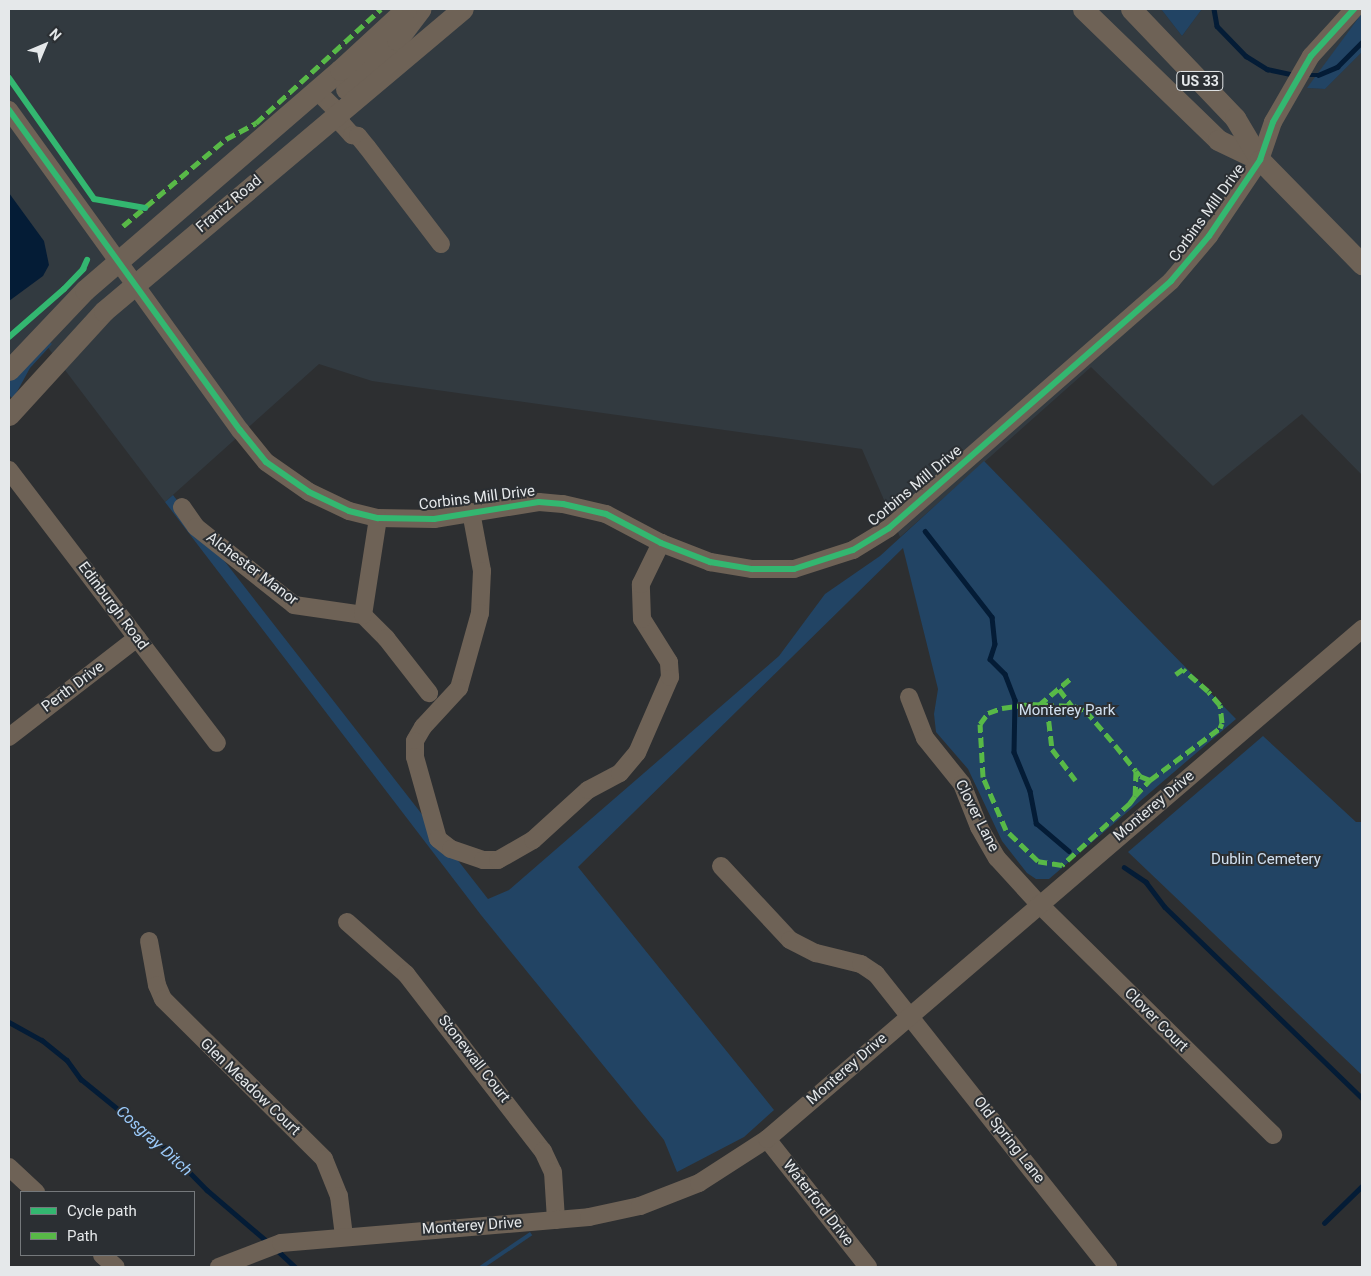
<!DOCTYPE html>
<style>
body{margin:0}
#map{position:relative;width:1371px;height:1276px;overflow:hidden;background:#2d2f31;font-family:Roboto,sans-serif}
div>[style]{position:absolute}
.built>*{inset:0;background:#323a40}
.green>*{inset:0;background:#224464;transform-origin:0 0}
.water>*{inset:0;background:#041c36}
.stream>*{height:4.5px;margin:-2.25px;padding:0 2.25px;transform-origin:2.25px;border-radius:2.25px;background:#041c36}
.minor>*{height:18px;margin:-9px;padding:0 9px;transform-origin:9px;border-radius:9px;background:#6e6256}
.major>*{height:21px;margin:-10.5px;padding:0 10.5px;transform-origin:10.5px;border-radius:10.5px;background:#6e6256}
.quiet>*{height:5px;margin-top:-2.5px;transform-origin:0;background:repeating-linear-gradient(90deg,#58b947 0 10px,transparent 0 15px)}
.cycleway>*{height:6px;margin:-3px;padding:0 3px;transform-origin:3px;border-radius:3px;background:#33b770}
span{translate:-50% -50%;white-space:nowrap;text-align:center;line-height:1.15;-webkit-text-stroke:4px #2b2f33;paint-order:stroke}
.shield-label span{padding:1px 4px;background:#2b2f33;border:1px solid;border-radius:4px;-webkit-text-stroke-width:0}
.shield-label{font-size:14px;color:#e5e8ea;font-weight:700}
.street-label{font-size:15px;color:#e5e8ea}
.park-label{font-size:15px;color:#d1e0f0}
.water-label{font-size:16px;color:#9ccbfb;font-style:italic}
.frame{position:absolute;inset:0;border:10px solid #e5e8ea;pointer-events:none}
.legend{position:absolute;left:20px;top:1191px;width:175px;height:65px;box-sizing:border-box;background:#2b2f33;border:1px solid #75797c;margin:0;padding:6px 9px;list-style:none;font-size:15px;color:#e5e8ea}
.legend li{display:flex;align-items:center;gap:10px;height:25px}
.legend b{width:25px;border:1px solid #75797c}
.north{position:absolute;left:20px;top:20px;width:50px;height:50px;-webkit-text-stroke:4px #2b2f33;paint-order:stroke;rotate:45deg;font-size:14px;font-weight:700;line-height:20px;text-align:center;color:#e5e8ea}
.north::after{content:'';display:block;margin:auto;width:18px;height:22px;background:#e5e8ea;clip-path:polygon(50% 0,100% 100%,50% 72%,0 100%)}
</style>
<div id="map">
<div class="built">
<div style="clip-path:polygon(9px 9px,1161px 9px,1182px 36px,1202px 9px,1362px 9px,1362px 13px,1308px 88px,1325px 89px,1362px 52px,1362px 475px,1302px 414px,1213px 486px,1091px 367px,900px 537px,862px 449px,372px 381px,319px 364px,165px 502px,46px 345px,9px 390px)"></div>
</div>
<div class="green">
<div style="clip-path:polygon(1161px 9px,1202px 9px,1182px 36px)"></div>
<div style="clip-path:polygon(1362px 13px,1362px 52px,1325px 89px,1307px 88px)"></div>
<div style="clip-path:polygon(46px 339px,52px 344px,30px 368px,13px 399px,9px 395px,9px 381px)"></div>
<div style="clip-path:polygon(984px 461px,1236px 719px,1049px 879px,1036px 879px,1027px 873px,1002px 841px,968px 769px,936px 732px,934px 714px,938px 689px,903px 548px,578px 867px,774px 1110px,744px 1137px,677px 1172px,664px 1140px,481px 915px,165px 502px,173px 495px,488px 899px,509px 890px,779px 656px,825px 594px,880px 556px)"></div>
<div style="clip-path:polygon(1263px 736px,1356px 822px,1362px 822px,1362px 1075px,1128px 852px)"></div>
<div style="left:530px;top:1232px;width:4px;height:84px;rotate:56deg"></div>
</div>
<div class="water">
<div style="clip-path:polygon(9px 193px,44px 241px,49px 265px,43px 276px,9px 301px)"></div>
</div>
<div class="stream">
<div style="left:1214px;top:9px;width:17px;rotate:80deg"></div>
<div style="left:1217px;top:26px;width:42px;rotate:46deg"></div>
<div style="left:1246px;top:56px;width:25px;rotate:32deg"></div>
<div style="left:1267px;top:69px;width:30px;rotate:12deg"></div>
<div style="left:1306px;top:75px;width:12px"></div>
<div style="left:1318px;top:75px;width:21px;rotate:-23deg"></div>
<div style="left:1337px;top:67px;width:35px;rotate:-45deg"></div>
<div style="left:925px;top:531px;width:109px;rotate:52.1deg"></div>
<div style="left:992px;top:617px;width:27px;rotate:84deg"></div>
<div style="left:995px;top:644px;width:16px;rotate:108deg"></div>
<div style="left:990px;top:659px;width:21px;rotate:45deg"></div>
<div style="left:1005px;top:674px;width:28px;rotate:69deg"></div>
<div style="left:1015px;top:700px;width:52px;rotate:91.1deg"></div>
<div style="left:1014px;top:752px;width:42px;rotate:67.7deg"></div>
<div style="left:1030px;top:791px;width:33px;rotate:79deg"></div>
<div style="left:1036px;top:823px;width:43px;rotate:40.3deg"></div>
<div style="left:1124px;top:867px;width:27px;rotate:34deg"></div>
<div style="left:1146px;top:882px;width:31px;rotate:53deg"></div>
<div style="left:1165px;top:907px;width:274px;rotate:44.1deg"></div>
<div style="left:9px;top:1022px;width:38px;rotate:29deg"></div>
<div style="left:42px;top:1040px;width:32px;rotate:39deg"></div>
<div style="left:67px;top:1060px;width:24px;rotate:54deg"></div>
<div style="left:81px;top:1079px;width:109px;rotate:39.1deg"></div>
<div style="left:166px;top:1148px;width:59px;rotate:45.7deg"></div>
<div style="left:207px;top:1190px;width:82px;rotate:40.5deg"></div>
<div style="left:1324px;top:1223px;width:53px;rotate:-44.2deg"></div>
<div style="left:277px;top:1250px;width:25px;rotate:43deg"></div>
</div>
<div class="minor">
<div style="left:316px;top:90px;width:31px;rotate:45deg"></div>
<div style="left:338px;top:112px;width:13px;rotate:72deg"></div>
<div style="left:342px;top:124px;width:15px;rotate:48deg"></div>
<div style="left:352px;top:135px;width:6px;rotate:9deg"></div>
<div style="left:358px;top:136px;width:14px;rotate:51deg"></div>
<div style="left:367px;top:147px;width:122px;rotate:52.7deg"></div>
<div style="left:9px;top:110px;width:395px;rotate:54.2deg"></div>
<div style="left:240px;top:430px;width:41px;rotate:50.9deg"></div>
<div style="left:266px;top:462px;width:52px;rotate:34.9deg"></div>
<div style="left:309px;top:492px;width:44px;rotate:25.4deg"></div>
<div style="left:349px;top:511px;width:30px;rotate:14deg"></div>
<div style="left:378px;top:518px;width:56px;rotate:1deg"></div>
<div style="left:434px;top:519px;width:106px;rotate:-9.2deg"></div>
<div style="left:539px;top:502px;width:24px;rotate:5deg"></div>
<div style="left:563px;top:504px;width:44px;rotate:13.1deg"></div>
<div style="left:606px;top:514px;width:62px;rotate:27.8deg"></div>
<div style="left:661px;top:543px;width:53px;rotate:21.2deg"></div>
<div style="left:710px;top:562px;width:43px;rotate:9.5deg"></div>
<div style="left:752px;top:569px;width:42px"></div>
<div style="left:794px;top:569px;width:62px;rotate:-17.9deg"></div>
<div style="left:853px;top:550px;width:42px;rotate:-31.4deg"></div>
<div style="left:889px;top:528px;width:375px;rotate:-41.2deg"></div>
<div style="left:1171px;top:281px;width:59px;rotate:-49.8deg"></div>
<div style="left:1209px;top:236px;width:92px;rotate:-56.1deg"></div>
<div style="left:1260px;top:160px;width:40px;rotate:-71.1deg"></div>
<div style="left:1273px;top:122px;width:76px;rotate:-60.1deg"></div>
<div style="left:1311px;top:56px;width:64px;rotate:-47.5deg"></div>
<div style="left:9px;top:470px;width:343px;rotate:52.7deg"></div>
<div style="left:182px;top:507px;width:24px;rotate:55deg"></div>
<div style="left:196px;top:527px;width:125px;rotate:38.5deg"></div>
<div style="left:294px;top:605px;width:70px;rotate:8.2deg"></div>
<div style="left:363px;top:615px;width:33px;rotate:45deg"></div>
<div style="left:386px;top:638px;width:70px;rotate:52deg"></div>
<div style="left:471px;top:512px;width:60px;rotate:79.4deg"></div>
<div style="left:482px;top:571px;width:42px;rotate:92.7deg"></div>
<div style="left:480px;top:613px;width:78px;rotate:105.6deg"></div>
<div style="left:459px;top:688px;width:53px;rotate:132.7deg"></div>
<div style="left:423px;top:727px;width:16px;rotate:120deg"></div>
<div style="left:415px;top:741px;width:16px;rotate:90deg"></div>
<div style="left:415px;top:757px;width:85px;rotate:74.3deg"></div>
<div style="left:438px;top:839px;width:16px;rotate:38deg"></div>
<div style="left:451px;top:849px;width:34px;rotate:19deg"></div>
<div style="left:483px;top:860px;width:15px"></div>
<div style="left:498px;top:860px;width:40px;rotate:-29.7deg"></div>
<div style="left:533px;top:840px;width:74px;rotate:-42.3deg"></div>
<div style="left:588px;top:790px;width:36px;rotate:-28deg"></div>
<div style="left:620px;top:773px;width:26px;rotate:-50deg"></div>
<div style="left:637px;top:753px;width:83px;rotate:-66.5deg"></div>
<div style="left:670px;top:677px;width:15px;rotate:-94deg"></div>
<div style="left:669px;top:662px;width:51px;rotate:-122.1deg"></div>
<div style="left:642px;top:619px;width:35px;rotate:-92deg"></div>
<div style="left:641px;top:584px;width:46px;rotate:-64deg"></div>
<div style="left:363px;top:615px;width:98px;rotate:-81.2deg"></div>
<div style="left:909px;top:697px;width:44px;rotate:68.7deg"></div>
<div style="left:925px;top:738px;width:59px;rotate:51.2deg"></div>
<div style="left:962px;top:784px;width:46px;rotate:68.4deg"></div>
<div style="left:979px;top:827px;width:36px;rotate:60deg"></div>
<div style="left:997px;top:858px;width:62px;rotate:47.6deg"></div>
<div style="left:1039px;top:904px;width:329px;rotate:44.6deg"></div>
<div style="left:9px;top:737px;width:162px;rotate:-37.7deg"></div>
<div style="left:721px;top:866px;width:101px;rotate:47deg"></div>
<div style="left:790px;top:940px;width:29px;rotate:27deg"></div>
<div style="left:816px;top:953px;width:46px;rotate:13.7deg"></div>
<div style="left:861px;top:964px;width:18px;rotate:34deg"></div>
<div style="left:876px;top:974px;width:374px;rotate:51.6deg"></div>
<div style="left:347px;top:922px;width:79px;rotate:41.4deg"></div>
<div style="left:406px;top:974px;width:224px;rotate:52.3deg"></div>
<div style="left:543px;top:1151px;width:23px;rotate:65deg"></div>
<div style="left:553px;top:1172px;width:48px;rotate:86.4deg"></div>
<div style="left:149px;top:941px;width:45px;rotate:79.7deg"></div>
<div style="left:157px;top:985px;width:15px;rotate:67deg"></div>
<div style="left:163px;top:999px;width:227px;rotate:44.8deg"></div>
<div style="left:324px;top:1159px;width:40px;rotate:68deg"></div>
<div style="left:339px;top:1196px;width:40px;rotate:82.9deg"></div>
<div style="left:767px;top:1139px;width:163px;rotate:51.7deg"></div>
<div style="left:9px;top:1167px;width:37px;rotate:43deg"></div>
<div style="left:102px;top:1255px;width:18px;rotate:41deg"></div>
<div style="left:219px;top:1267px;width:66px;rotate:-21.2deg"></div>
<div style="left:281px;top:1243px;width:309px;rotate:-4.8deg"></div>
<div style="left:589px;top:1217px;width:52px;rotate:-12.2deg"></div>
<div style="left:640px;top:1206px;width:63px;rotate:-21.3deg"></div>
<div style="left:699px;top:1183px;width:81px;rotate:-32.9deg"></div>
<div style="left:767px;top:1139px;width:784px;rotate:-40.6deg"></div>
</div>
<div class="major">
<div style="left:1083px;top:9px;width:188px;rotate:44.1deg"></div>
<div style="left:1218px;top:140px;width:47px;rotate:25.5deg"></div>
<div style="left:1131px;top:9px;width:151px;rotate:46.3deg"></div>
<div style="left:1235px;top:118px;width:49px;rotate:59.2deg"></div>
<div style="left:1260px;top:160px;width:146px;rotate:45.6deg"></div>
<div style="left:346px;top:89px;width:71px;rotate:-43.9deg"></div>
<div style="left:397px;top:40px;width:39px;rotate:-53deg"></div>
<div style="left:9px;top:370px;width:110px;rotate:-46.5deg"></div>
<div style="left:85px;top:290px;width:337px;rotate:-40.8deg"></div>
<div style="left:340px;top:70px;width:90px;rotate:-42.7deg"></div>
<div style="left:9px;top:415px;width:141px;rotate:-47.6deg"></div>
<div style="left:104px;top:311px;width:469px;rotate:-40.1deg"></div>
</div>
<div class="quiet">
<div style="left:123px;top:226px;width:135px;rotate:-40.2deg"></div>
<div style="left:226px;top:139px;width:34px;rotate:-28deg"></div>
<div style="left:256px;top:123px;width:169px;rotate:-42.4deg"></div>
<div style="left:1059px;top:689px;width:21px;rotate:53deg"></div>
<div style="left:1039px;top:705px;width:40px;rotate:-40deg"></div>
<div style="left:1047px;top:706px;width:43px;rotate:83.4deg"></div>
<div style="left:1052px;top:749px;width:39px;rotate:53deg"></div>
<div style="left:1136px;top:771px;width:25px;rotate:92deg"></div>
<div style="left:1135px;top:796px;width:9px;rotate:126deg"></div>
<div style="left:1130px;top:803px;width:92px;rotate:137.6deg"></div>
<div style="left:1062px;top:865px;width:24px;rotate:-171deg"></div>
<div style="left:1038px;top:861px;width:45px;rotate:-135.9deg"></div>
<div style="left:1006px;top:830px;width:58px;rotate:-113.5deg"></div>
<div style="left:983px;top:777px;width:53px;rotate:-93.2deg"></div>
<div style="left:980px;top:724px;width:14px;rotate:-54deg"></div>
<div style="left:988px;top:713px;width:15px;rotate:-20deg"></div>
<div style="left:1002px;top:708px;width:27px;rotate:-8deg"></div>
<div style="left:1029px;top:704px;width:45px;rotate:2.5deg"></div>
<div style="left:1074px;top:706px;width:13px;rotate:23deg"></div>
<div style="left:1086px;top:711px;width:45px;rotate:49.5deg"></div>
<div style="left:1115px;top:745px;width:33px;rotate:51deg"></div>
<div style="left:1136px;top:771px;width:6px;rotate:51deg"></div>
<div style="left:1140px;top:776px;width:11px;rotate:22deg"></div>
<div style="left:1135px;top:796px;width:22px;rotate:-47deg"></div>
<div style="left:1150px;top:780px;width:87px;rotate:-36.6deg"></div>
<div style="left:1220px;top:728px;width:5px;rotate:-68deg"></div>
<div style="left:1222px;top:723px;width:18px;rotate:-96deg"></div>
<div style="left:1220px;top:705px;width:18px;rotate:-131deg"></div>
<div style="left:1208px;top:691px;width:33px;rotate:-139deg"></div>
<div style="left:1183px;top:669px;width:9px;rotate:144deg"></div>
</div>
<div class="cycleway">
<div style="left:9px;top:78px;width:148px;rotate:54.9deg"></div>
<div style="left:94px;top:199px;width:52px;rotate:10deg"></div>
<div style="left:9px;top:110px;width:395px;rotate:54.2deg"></div>
<div style="left:240px;top:430px;width:41px;rotate:50.9deg"></div>
<div style="left:266px;top:462px;width:52px;rotate:34.9deg"></div>
<div style="left:309px;top:492px;width:44px;rotate:25.4deg"></div>
<div style="left:349px;top:511px;width:30px;rotate:14deg"></div>
<div style="left:378px;top:518px;width:56px;rotate:1deg"></div>
<div style="left:434px;top:519px;width:106px;rotate:-9.2deg"></div>
<div style="left:539px;top:502px;width:24px;rotate:5deg"></div>
<div style="left:563px;top:504px;width:44px;rotate:13.1deg"></div>
<div style="left:606px;top:514px;width:62px;rotate:27.8deg"></div>
<div style="left:661px;top:543px;width:53px;rotate:21.2deg"></div>
<div style="left:710px;top:562px;width:43px;rotate:9.5deg"></div>
<div style="left:752px;top:569px;width:42px"></div>
<div style="left:794px;top:569px;width:62px;rotate:-17.9deg"></div>
<div style="left:853px;top:550px;width:42px;rotate:-31.4deg"></div>
<div style="left:889px;top:528px;width:375px;rotate:-41.2deg"></div>
<div style="left:1171px;top:281px;width:59px;rotate:-49.8deg"></div>
<div style="left:1209px;top:236px;width:92px;rotate:-56.1deg"></div>
<div style="left:1260px;top:160px;width:40px;rotate:-71.1deg"></div>
<div style="left:1273px;top:122px;width:76px;rotate:-60.1deg"></div>
<div style="left:1311px;top:56px;width:64px;rotate:-47.5deg"></div>
<div style="left:9px;top:337px;width:73px;rotate:-41.1deg"></div>
<div style="left:64px;top:289px;width:28px;rotate:-46deg"></div>
<div style="left:83px;top:269px;width:10px;rotate:-66deg"></div>
</div>
<div class="shield-label">
<span style="left:1200px;top:81px">US 33</span>
</div>
<div class="street-label">
<span style="left:229px;top:204px;rotate:-40deg">Frantz Road</span>
<span style="left:1207px;top:213px;rotate:-54deg">Corbins Mill Drive</span>
<span style="left:915px;top:486px;rotate:-40deg">Corbins Mill Drive</span>
<span style="left:477px;top:498px;rotate:-7deg">Corbins Mill Drive</span>
<span style="left:252px;top:569px;rotate:37deg">Alchester Manor</span>
<span style="left:113px;top:606px;rotate:53deg">Edinburgh Road</span>
<span style="left:73px;top:687px;rotate:-37deg">Perth Drive</span>
<span style="left:1154px;top:806px;rotate:-40deg">Monterey Drive</span>
<span style="left:977px;top:816px;rotate:63deg">Clover Lane</span>
<span style="left:1156px;top:1020px;rotate:45deg">Clover Court</span>
<span style="left:474px;top:1059px;rotate:52deg">Stonewall Court</span>
<span style="left:847px;top:1069px;rotate:-41deg">Monterey Drive</span>
<span style="left:250px;top:1087px;rotate:44deg">Glen Meadow Court</span>
<span style="left:1009px;top:1140px;rotate:52deg">Old Spring Lane</span>
<span style="left:818px;top:1203px;rotate:52deg">Waterford Drive</span>
<span style="left:472px;top:1226px;rotate:-4deg">Monterey Drive</span>
</div>
<div class="park-label">
<span style="left:1067px;top:711px">Monterey Park</span>
<span style="left:1266px;top:860px">Dublin Cemetery</span>
</div>
<div class="water-label">
<span style="left:154px;top:1141px;rotate:42deg">Cosgray Ditch</span>
</div>
<div class="frame"></div>
<ul class="legend">
<li><b style="height:6px;background:#33b770"></b>Cycle path</li>
<li><b style="height:6px;background:#58b947"></b>Path</li>
</ul>
<div class="north">N</div>
</div>
